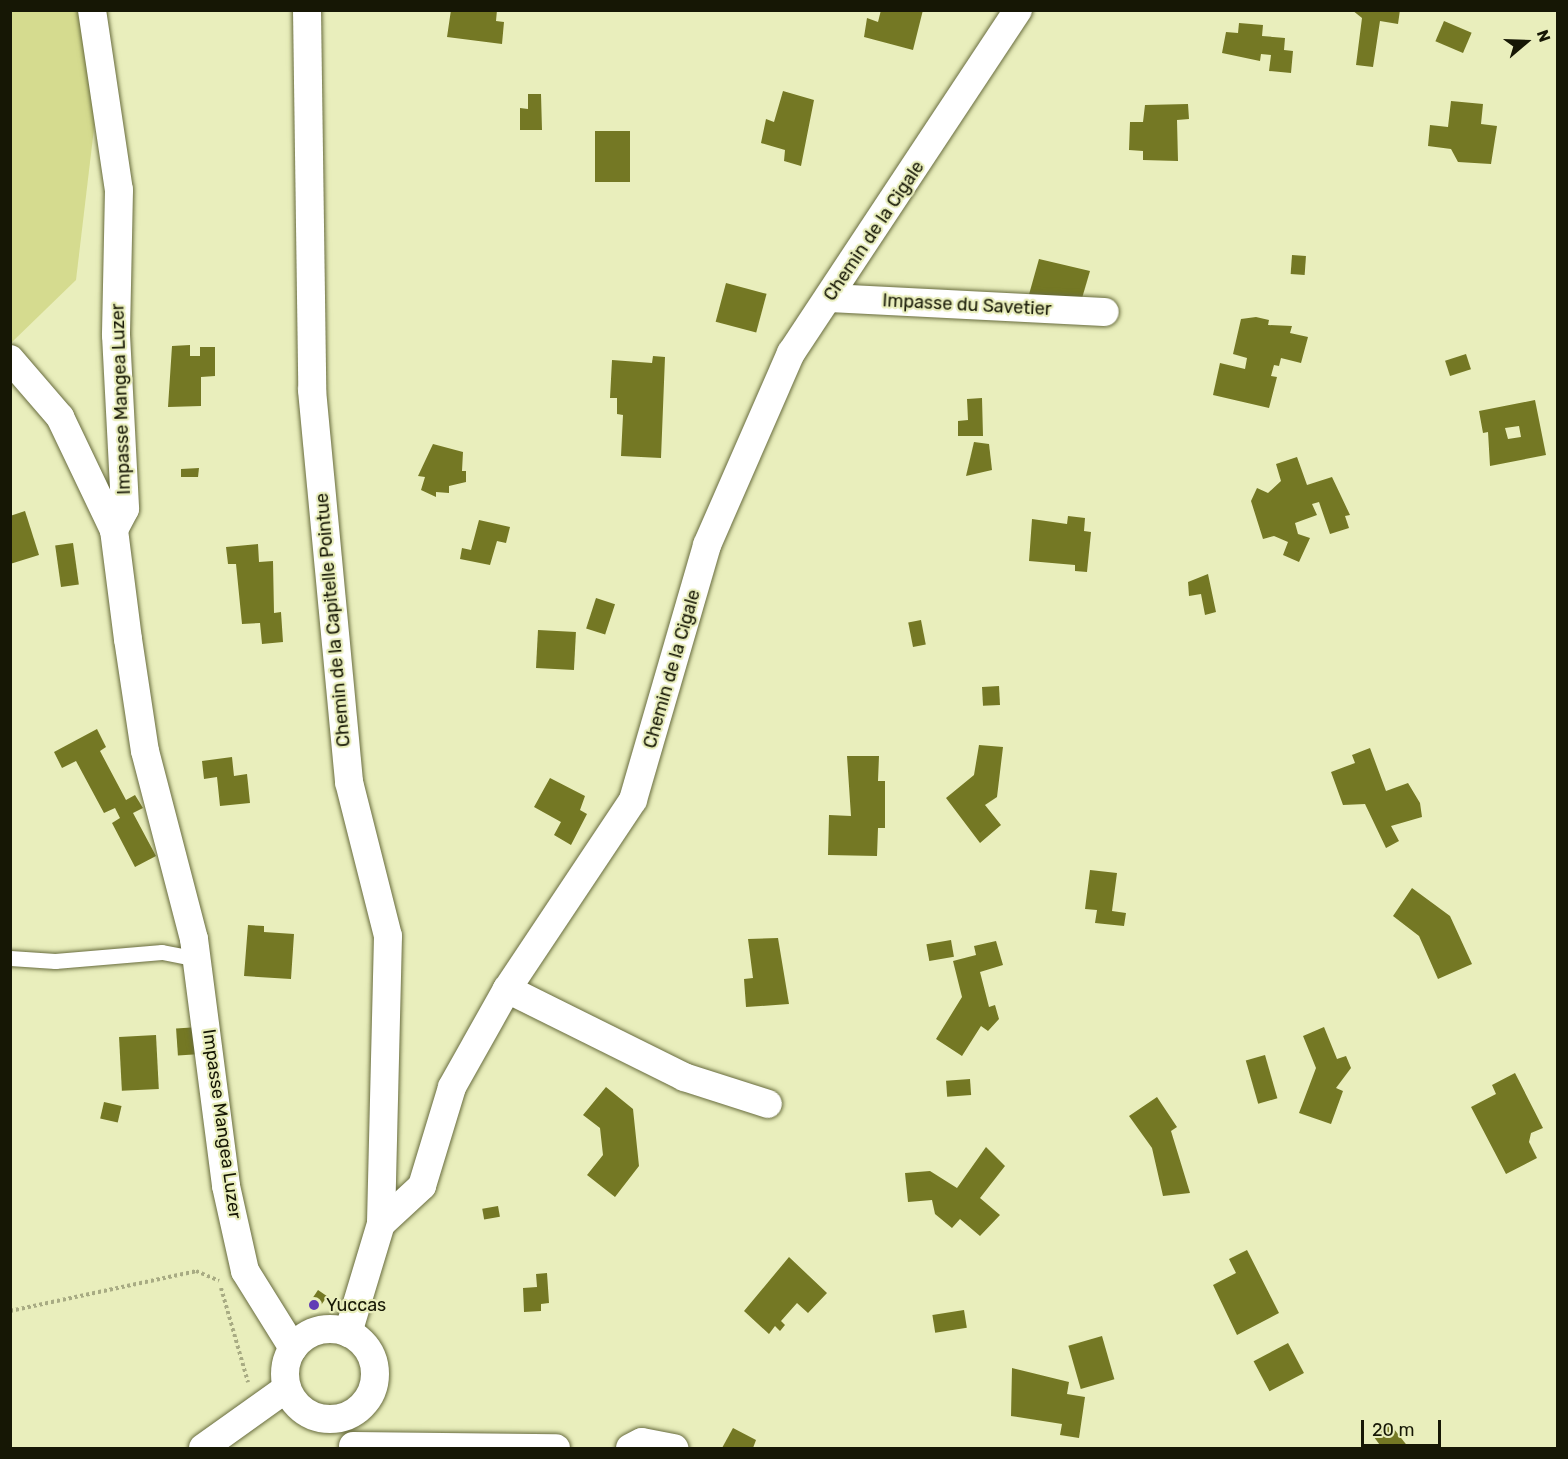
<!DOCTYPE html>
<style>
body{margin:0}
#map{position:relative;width:1568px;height:1459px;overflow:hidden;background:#e9eebc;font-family:Rubik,sans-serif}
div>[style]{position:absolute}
.green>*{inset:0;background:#d5db8f}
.building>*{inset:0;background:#747824;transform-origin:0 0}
.path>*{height:4px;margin-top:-2px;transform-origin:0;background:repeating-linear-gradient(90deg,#a8ab83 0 3px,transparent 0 6px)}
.roads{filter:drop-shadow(0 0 2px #686c3e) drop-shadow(0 0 2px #686c3e)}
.lane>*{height:15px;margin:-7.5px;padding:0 7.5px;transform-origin:7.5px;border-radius:7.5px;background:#fff}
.street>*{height:28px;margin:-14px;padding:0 14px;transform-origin:14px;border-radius:14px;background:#fff}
.street>.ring{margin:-14px;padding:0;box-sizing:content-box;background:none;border:28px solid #fff;border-radius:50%}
.dots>*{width:16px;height:16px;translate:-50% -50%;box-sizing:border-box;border:3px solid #e9eebc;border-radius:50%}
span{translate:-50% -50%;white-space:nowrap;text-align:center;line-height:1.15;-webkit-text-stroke:4.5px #e9eebc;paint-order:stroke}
.street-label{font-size:18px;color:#161705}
.poi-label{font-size:18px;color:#161705}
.left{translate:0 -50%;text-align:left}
.frame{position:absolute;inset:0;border:12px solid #161705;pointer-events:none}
.north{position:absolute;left:1496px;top:12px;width:60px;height:60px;-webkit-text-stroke:4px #e9eebc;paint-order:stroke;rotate:71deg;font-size:16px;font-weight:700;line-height:24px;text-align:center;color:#161705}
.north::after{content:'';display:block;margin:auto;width:21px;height:27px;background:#161705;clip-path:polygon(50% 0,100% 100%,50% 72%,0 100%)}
.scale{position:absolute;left:1361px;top:1420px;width:80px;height:27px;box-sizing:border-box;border:3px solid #161705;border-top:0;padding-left:8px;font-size:18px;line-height:21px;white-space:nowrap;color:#161705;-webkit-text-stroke:4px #e9eebc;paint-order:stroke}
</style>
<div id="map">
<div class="green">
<div style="clip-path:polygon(11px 11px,108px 11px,76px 280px,11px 343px)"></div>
</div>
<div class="building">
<div style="clip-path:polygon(451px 10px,497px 10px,496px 21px,504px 22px,502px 44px,447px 37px)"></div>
<div style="clip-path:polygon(881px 10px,923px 10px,913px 50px,864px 37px,867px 18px,878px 22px)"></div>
<div style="clip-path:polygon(1352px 10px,1400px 10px,1398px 24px,1380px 21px,1373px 67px,1356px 65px,1362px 18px)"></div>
<div style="left:1444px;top:21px;width:30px;height:22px;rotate:23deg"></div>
<div style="clip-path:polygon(1239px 23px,1263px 25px,1262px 36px,1285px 38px,1284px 50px,1293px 51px,1291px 73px,1269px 71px,1271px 55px,1261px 54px,1260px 61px,1222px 53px,1226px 32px,1238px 33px)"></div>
<div style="clip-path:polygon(783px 91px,814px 100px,801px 166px,784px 161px,785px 150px,761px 143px,766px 119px,774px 122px)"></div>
<div style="clip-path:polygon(528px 94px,541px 94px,542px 130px,520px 130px,520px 108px,528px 109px)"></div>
<div style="clip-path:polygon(1451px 101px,1483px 104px,1481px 124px,1497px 126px,1491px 164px,1458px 162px,1451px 149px,1428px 146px,1430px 125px,1448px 127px)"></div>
<div style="clip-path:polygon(1188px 104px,1189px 119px,1177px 120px,1178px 161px,1143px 160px,1143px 151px,1129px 150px,1130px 122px,1143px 122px,1145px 105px)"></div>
<div style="left:630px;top:131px;width:51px;height:35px;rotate:90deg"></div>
<div style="left:1292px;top:255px;width:14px;height:19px;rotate:4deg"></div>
<div style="clip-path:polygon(1039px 259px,1090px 271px,1080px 305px,1028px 298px)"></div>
<div style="left:726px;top:283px;width:42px;height:40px;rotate:15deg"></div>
<div style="clip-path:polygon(1256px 317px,1269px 320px,1268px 325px,1292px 326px,1290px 333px,1308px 337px,1301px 363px,1281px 358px,1279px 366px,1274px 365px,1271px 376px,1277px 377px,1269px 408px,1213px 395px,1220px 363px,1245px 369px,1247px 358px,1233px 354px,1241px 319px)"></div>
<div style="clip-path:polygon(190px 345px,190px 356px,200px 356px,200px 347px,215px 347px,215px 376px,201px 377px,201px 406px,168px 407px,172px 346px)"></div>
<div style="left:1466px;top:354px;width:16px;height:22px;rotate:72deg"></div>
<div style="clip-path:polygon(653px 356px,665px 357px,661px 458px,621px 456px,623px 415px,617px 414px,617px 398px,610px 398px,612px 360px,652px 363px)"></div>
<div style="clip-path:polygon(982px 398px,983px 436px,958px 436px,958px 421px,968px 420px,967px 399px)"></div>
<div style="clip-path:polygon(evenodd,1535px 400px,1546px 455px,1490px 466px,1488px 432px,1483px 433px,1479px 411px,1535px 400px,1519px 426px,1521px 437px,1508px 439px,1505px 428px,1519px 426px)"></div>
<div style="clip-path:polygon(974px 442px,989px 444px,992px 470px,966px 476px)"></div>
<div style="clip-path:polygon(433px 444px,463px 452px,462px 471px,466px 471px,466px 482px,449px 486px,449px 493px,436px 492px,436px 497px,421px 490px,425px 477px,418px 476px)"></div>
<div style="clip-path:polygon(1297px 457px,1307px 485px,1332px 477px,1350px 515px,1345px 516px,1349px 528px,1330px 534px,1319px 502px,1312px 504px,1317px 515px,1295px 523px,1298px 534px,1310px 538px,1299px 562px,1283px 555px,1288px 542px,1274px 536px,1263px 539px,1251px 501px,1257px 488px,1268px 493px,1281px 481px,1276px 464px)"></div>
<div style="clip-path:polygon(199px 468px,198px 477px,181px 477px,181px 469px)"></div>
<div style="clip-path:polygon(25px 511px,39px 555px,10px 564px,10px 516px)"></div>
<div style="clip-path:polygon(1068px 516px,1085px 518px,1084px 531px,1091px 532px,1087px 572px,1075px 571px,1075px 565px,1029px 561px,1032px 519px,1067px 524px)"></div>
<div style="clip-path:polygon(479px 520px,510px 527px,506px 543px,497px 541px,490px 565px,460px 559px,462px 548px,471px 550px)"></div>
<div style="left:73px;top:543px;width:42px;height:18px;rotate:82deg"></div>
<div style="clip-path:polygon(258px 544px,259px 562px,273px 561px,274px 613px,281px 612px,283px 642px,262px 644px,260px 623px,242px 624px,236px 564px,228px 564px,226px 547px)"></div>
<div style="clip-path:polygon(1208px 574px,1216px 612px,1205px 615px,1201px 594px,1189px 596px,1188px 582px)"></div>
<div style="left:596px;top:598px;width:20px;height:32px;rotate:18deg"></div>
<div style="left:921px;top:620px;width:25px;height:13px;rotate:79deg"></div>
<div style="left:538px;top:630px;width:38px;height:38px;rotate:3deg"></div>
<div style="left:999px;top:686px;width:19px;height:17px;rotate:87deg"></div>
<div style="clip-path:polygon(97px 729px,106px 747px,100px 751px,126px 800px,135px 795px,143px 808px,133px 813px,156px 856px,135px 867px,112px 823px,120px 818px,115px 808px,104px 813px,76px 761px,62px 768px,54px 752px)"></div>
<div style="clip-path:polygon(979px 745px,1003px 747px,997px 797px,985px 805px,1001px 825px,980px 843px,946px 798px,974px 775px)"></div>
<div style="clip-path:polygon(1370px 748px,1386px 791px,1408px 783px,1420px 803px,1422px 817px,1391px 826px,1399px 841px,1386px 848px,1365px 804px,1343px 805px,1331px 772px,1355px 763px,1352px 755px)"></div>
<div style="clip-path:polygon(847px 756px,879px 756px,878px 781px,885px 781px,885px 828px,878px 828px,877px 856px,828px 855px,829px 815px,851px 816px)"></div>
<div style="clip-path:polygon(232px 757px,234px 776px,247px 774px,250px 803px,220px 806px,217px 777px,204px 779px,202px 761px)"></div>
<div style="clip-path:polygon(550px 778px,585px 796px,580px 810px,587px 814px,571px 845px,554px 835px,561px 822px,534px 807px)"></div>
<div style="clip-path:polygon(1090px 870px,1117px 873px,1112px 911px,1126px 913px,1124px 926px,1095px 923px,1097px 910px,1085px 909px)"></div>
<div style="clip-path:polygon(1412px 888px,1450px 916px,1472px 964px,1438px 979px,1419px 936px,1393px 916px)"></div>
<div style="clip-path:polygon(248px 925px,264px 926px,264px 932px,294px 934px,291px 979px,244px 976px)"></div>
<div style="clip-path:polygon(778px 938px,789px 1004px,746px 1007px,744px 979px,753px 978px,748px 939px)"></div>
<div style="left:951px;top:940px;width:17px;height:25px;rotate:80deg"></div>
<div style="clip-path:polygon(996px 941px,1003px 965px,980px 972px,989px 1007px,995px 1005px,999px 1019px,988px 1031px,981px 1026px,962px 1056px,936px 1039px,962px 997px,953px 961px,976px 955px,974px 946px)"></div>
<div style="left:199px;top:1027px;width:27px;height:23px;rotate:86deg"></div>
<div style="clip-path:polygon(1324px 1027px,1337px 1059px,1346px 1056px,1351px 1068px,1336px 1088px,1343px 1091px,1331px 1124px,1299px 1113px,1316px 1068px,1303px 1036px)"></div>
<div style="left:156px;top:1035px;width:54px;height:37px;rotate:87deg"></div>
<div style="left:1265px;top:1055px;width:45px;height:20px;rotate:74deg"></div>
<div style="clip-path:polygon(1515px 1073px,1543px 1128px,1531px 1133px,1529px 1142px,1537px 1158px,1506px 1174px,1471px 1107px,1496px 1094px,1492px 1085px)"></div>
<div style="left:970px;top:1079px;width:16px;height:24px;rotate:86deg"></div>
<div style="clip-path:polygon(606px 1087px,633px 1109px,639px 1166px,615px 1197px,587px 1175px,603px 1155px,600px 1128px,583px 1115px)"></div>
<div style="clip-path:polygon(1157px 1097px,1177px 1127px,1171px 1131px,1190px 1193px,1163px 1196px,1152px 1148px,1129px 1116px)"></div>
<div style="left:104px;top:1102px;width:18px;height:17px;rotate:13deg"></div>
<div style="clip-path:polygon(986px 1147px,1005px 1166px,980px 1198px,1000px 1215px,980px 1236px,960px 1219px,952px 1228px,935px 1214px,932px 1200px,908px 1202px,905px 1173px,930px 1171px,957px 1188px)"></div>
<div style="left:498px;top:1206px;width:11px;height:16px;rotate:80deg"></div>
<div style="clip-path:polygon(1247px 1250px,1279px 1313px,1237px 1335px,1213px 1285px,1236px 1273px,1229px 1259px)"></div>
<div style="clip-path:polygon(789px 1257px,827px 1293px,808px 1313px,797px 1303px,781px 1321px,785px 1325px,780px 1331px,775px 1326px,769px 1334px,744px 1311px)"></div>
<div style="clip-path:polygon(547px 1273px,549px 1303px,541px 1304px,541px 1311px,524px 1312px,523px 1288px,537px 1287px,536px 1274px)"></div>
<div style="left:318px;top:1290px;width:11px;height:19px;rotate:34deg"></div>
<div style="left:964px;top:1310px;width:18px;height:32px;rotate:81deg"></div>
<div style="left:1102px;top:1336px;width:45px;height:35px;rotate:74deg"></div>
<div style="left:1288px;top:1343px;width:34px;height:39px;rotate:62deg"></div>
<div style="clip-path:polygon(1012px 1368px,1069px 1382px,1067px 1394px,1085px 1397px,1079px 1438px,1060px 1435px,1062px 1424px,1011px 1416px)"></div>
<div style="clip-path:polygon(1390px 1424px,1409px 1448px,1382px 1448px,1374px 1437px)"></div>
<div style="clip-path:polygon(733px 1428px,756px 1440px,753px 1448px,722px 1448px)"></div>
</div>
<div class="path">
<div style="left:221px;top:1288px;width:98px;rotate:74deg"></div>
<div style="left:10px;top:1311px;width:190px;rotate:-12.1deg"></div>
<div style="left:196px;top:1271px;width:25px;rotate:23deg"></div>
</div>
<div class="roads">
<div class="lane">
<div style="left:10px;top:958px;width:45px;rotate:3.8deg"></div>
<div style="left:55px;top:961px;width:107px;rotate:-4.8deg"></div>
<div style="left:162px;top:952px;width:36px;rotate:11deg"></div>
</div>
<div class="street">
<div style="left:92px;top:10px;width:182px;rotate:81.5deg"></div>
<div style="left:119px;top:190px;width:145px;rotate:91.2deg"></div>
<div style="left:116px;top:335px;width:174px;rotate:87deg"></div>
<div style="left:125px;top:509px;width:24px;rotate:118deg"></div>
<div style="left:114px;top:530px;width:110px;rotate:82.7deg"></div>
<div style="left:128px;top:639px;width:113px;rotate:81.4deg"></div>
<div style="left:145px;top:751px;width:194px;rotate:75.4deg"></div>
<div style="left:194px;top:939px;width:249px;rotate:82.6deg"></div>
<div style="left:226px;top:1186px;width:87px;rotate:77.4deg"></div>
<div style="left:245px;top:1271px;width:91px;rotate:58.1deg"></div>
<div style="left:307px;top:10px;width:380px;rotate:89.2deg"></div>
<div style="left:312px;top:390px;width:394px;rotate:84.6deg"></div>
<div style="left:349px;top:782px;width:159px;rotate:75.8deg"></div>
<div style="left:388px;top:936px;width:288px;rotate:91.4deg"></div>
<div style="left:829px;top:298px;width:276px;rotate:2.9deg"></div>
<div style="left:10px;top:359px;width:77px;rotate:49.2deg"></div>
<div style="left:60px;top:417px;width:125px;rotate:64.5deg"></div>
<div style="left:507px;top:989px;width:198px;rotate:26.4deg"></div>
<div style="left:684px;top:1077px;width:88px;rotate:17.8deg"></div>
<div class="ring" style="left:285px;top:1329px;width:62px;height:62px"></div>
<div style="left:348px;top:1333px;width:114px;rotate:-73.2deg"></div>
<div style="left:381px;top:1224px;width:56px;rotate:-42.8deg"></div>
<div style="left:422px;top:1186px;width:103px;rotate:-73.1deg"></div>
<div style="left:452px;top:1087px;width:112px;rotate:-60.7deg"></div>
<div style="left:507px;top:989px;width:227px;rotate:-56.3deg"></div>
<div style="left:633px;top:800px;width:266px;rotate:-73.8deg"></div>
<div style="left:707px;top:545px;width:210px;rotate:-66.4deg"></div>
<div style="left:791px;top:353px;width:411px;rotate:-56.5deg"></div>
<div style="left:353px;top:1446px;width:203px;rotate:0.6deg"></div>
<div style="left:203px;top:1448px;width:103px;rotate:-35.5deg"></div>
<div style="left:630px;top:1448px;width:13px;rotate:-27deg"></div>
<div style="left:642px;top:1442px;width:33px;rotate:11deg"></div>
</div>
</div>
<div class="dots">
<div style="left:314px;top:1305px;background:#613cb5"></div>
</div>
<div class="street-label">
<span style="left:874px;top:231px;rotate:-56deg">Chemin de la Cigale</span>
<span style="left:967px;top:305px;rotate:3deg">Impasse du Savetier</span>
<span style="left:121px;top:399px;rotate:-92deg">Impasse Mangea Luzer</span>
<span style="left:333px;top:620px;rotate:-95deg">Chemin de la Capitelle Pointue</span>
<span style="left:672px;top:669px;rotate:-74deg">Chemin de la Cigale</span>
<span style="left:222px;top:1124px;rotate:82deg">Impasse Mangea Luzer</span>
</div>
<div class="poi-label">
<span class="left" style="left:326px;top:1305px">Yuccas</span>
</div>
<div class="frame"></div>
<div class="north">N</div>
<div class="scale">20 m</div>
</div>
